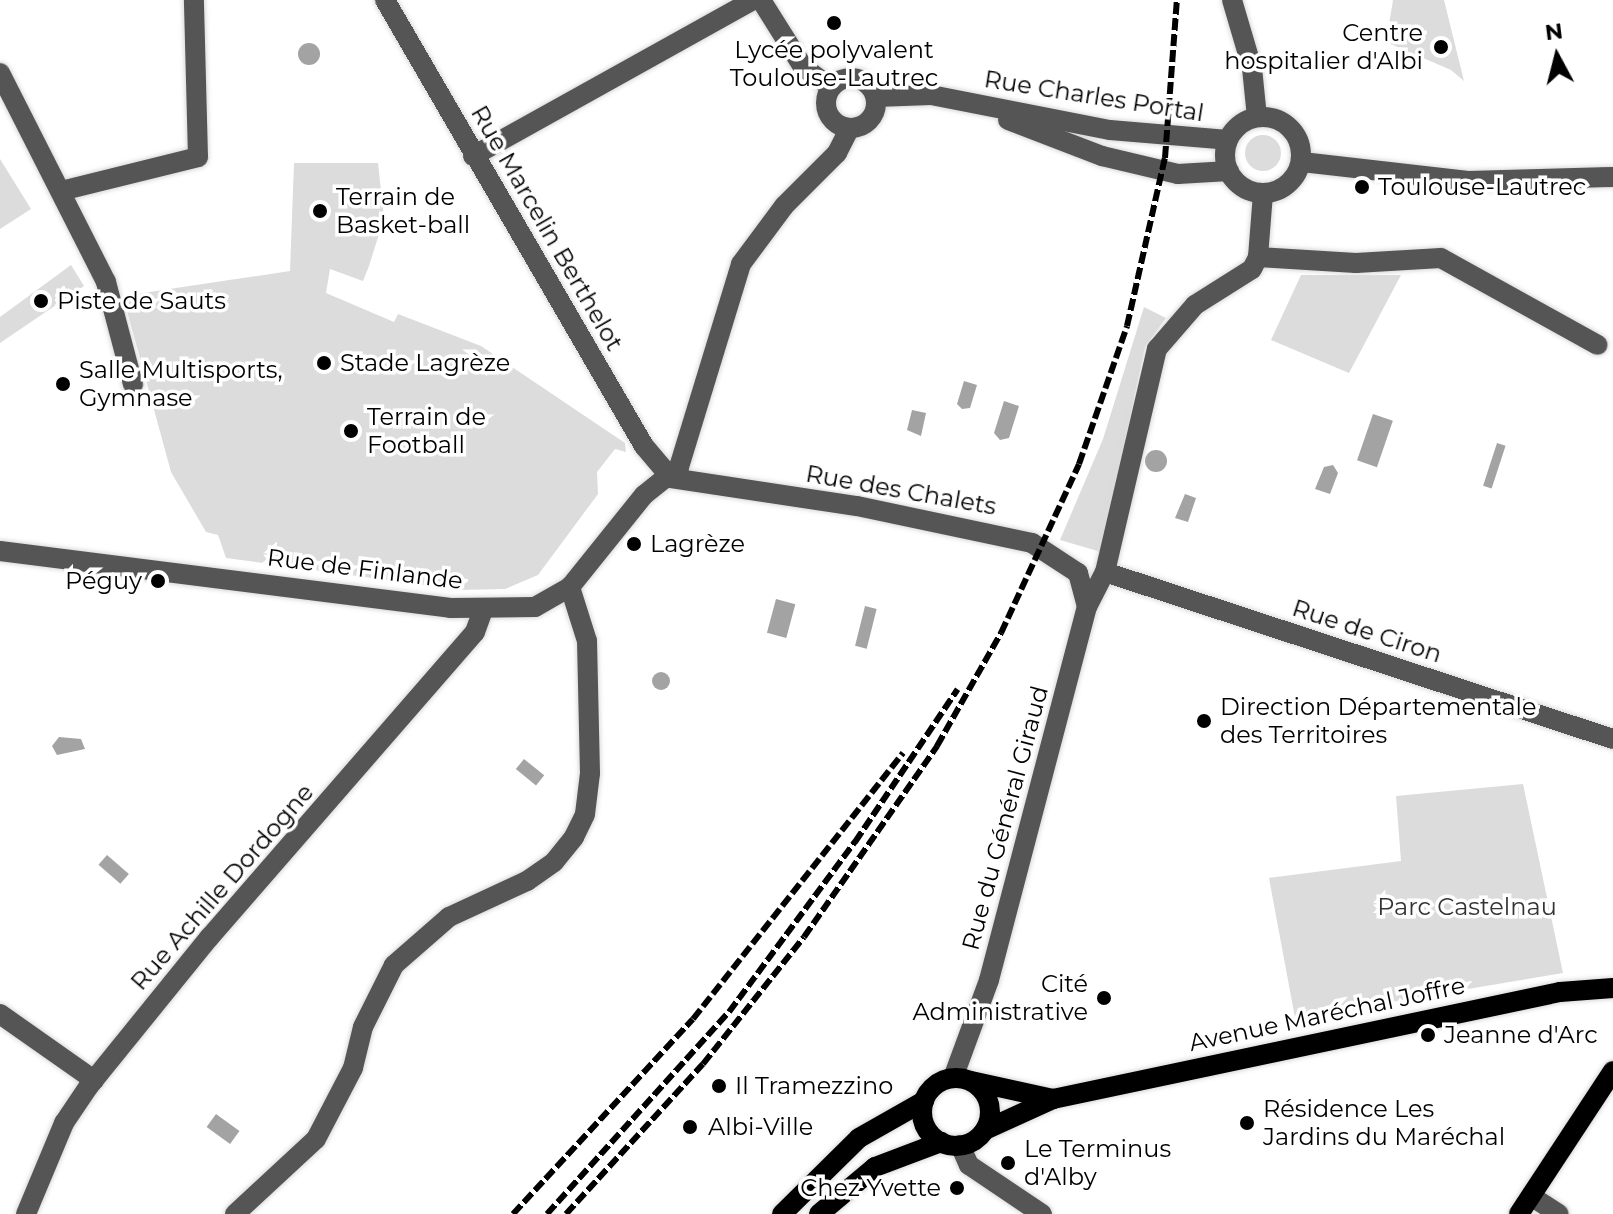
<!DOCTYPE html>
<meta charset="utf-8">
<style>
body{margin:0}
#map{position:relative;width:1613px;height:1214px;overflow:hidden;background:#fff;font-family:Montserrat,sans-serif}
div>[style]{position:absolute}
.green>*{inset:0;background:#dcdcdc}
.round{border-radius:50%}
.water>*{inset:0;background:#a3a3a3;transform-origin:0 0}
.roads{filter:drop-shadow(0 0 2px #dbdbdb) drop-shadow(0 0 2px #dbdbdb)}
.minor>*{height:20px;margin:-10px;padding:0 10px;transform-origin:10px;border-radius:10px;background:#555}
.minor>.ring{margin:-10px;padding:0;box-sizing:content-box;background:none;border:20px solid #555;border-radius:50%}
.major>*{height:20px;margin:-10px;padding:0 10px;transform-origin:10px;border-radius:10px;background:#000}
.major>.ring{margin:-10px;padding:0;box-sizing:content-box;background:none;border:20px solid #000;border-radius:50%}
.rail>*{height:6px;margin-top:-3px;transform-origin:0;background:repeating-linear-gradient(90deg,#000 0 12px,transparent 0 16px)}
.dots>*{width:22px;height:22px;translate:-50% -50%;box-sizing:border-box;border:4px solid #fff;border-radius:50%}
span{translate:-50% -50%;white-space:nowrap;text-align:center;line-height:1.15;-webkit-text-stroke:7px #fff;paint-order:stroke}
.poi-label{font-size:24px;color:#000}
.right{translate:-100% -50%;text-align:right}
.left{translate:0 -50%;text-align:left}
.street-label{font-size:24px;color:#000}
.park-label{font-size:24px;color:#333}
.north{position:absolute;left:1517px;top:16px;width:80px;height:80px;-webkit-text-stroke:6px #fff;paint-order:stroke;rotate:353deg;font-size:22px;font-weight:700;line-height:32px;text-align:center;color:#000}
.north::after{content:'';display:block;margin:auto;width:28px;height:36px;background:#000;clip-path:polygon(50% 0,100% 100%,50% 72%,0 100%)}
</style>
<div id="map">
<div class="green">
<div style="clip-path:polygon(1393px 0,1444px 0,1464px 81px,1451px 70px,1386px 42px)"></div>
<div class="round" style="left:1245px;top:135px;width:36px;height:36px"></div>
<div style="clip-path:polygon(0 159px,31px 209px,0 229px)"></div>
<div style="clip-path:polygon(294px 163px,378px 163px,384px 218px,369px 266px,363px 281px,330px 269px,326px 293px,394px 322px,398px 314px,481px 346px,625px 443px,626px 452px,615px 449px,597px 472px,598px 494px,538px 575px,505px 589px,460px 590px,226px 558px,218px 535px,206px 532px,171px 472px,123px 296px,290px 271px)"></div>
<div style="clip-path:polygon(71px 265px,84px 286px,0 343px,0 317px)"></div>
<div style="clip-path:polygon(1301px 275px,1401px 275px,1349px 373px,1271px 340px)"></div>
<div style="clip-path:polygon(1144px 307px,1166px 318px,1145px 347px,1101px 552px,1060px 540px,1103px 439px)"></div>
<div style="clip-path:polygon(1523px 784px,1563px 973px,1295px 1018px,1269px 878px,1401px 861px,1396px 796px)"></div>
</div>
<div class="water">
<div class="round" style="left:298px;top:43px;width:22px;height:22px"></div>
<div style="clip-path:polygon(964px 381px,977px 385px,970px 408px,962px 409px,957px 404px)"></div>
<div style="clip-path:polygon(1004px 401px,1019px 406px,1009px 438px,1000px 440px,994px 433px)"></div>
<div style="clip-path:polygon(912px 410px,926px 413px,921px 436px,907px 430px)"></div>
<div style="left:1373px;top:414px;width:21px;height:49px;rotate:19deg"></div>
<div style="left:1497px;top:443px;width:9px;height:45px;rotate:18deg"></div>
<div class="round" style="left:1145px;top:450px;width:22px;height:22px"></div>
<div style="clip-path:polygon(1333px 465px,1338px 473px,1330px 494px,1315px 489px,1324px 467px)"></div>
<div style="clip-path:polygon(1185px 494px,1196px 498px,1188px 522px,1175px 518px)"></div>
<div style="left:776px;top:599px;width:20px;height:35px;rotate:15deg"></div>
<div style="left:865px;top:606px;width:12px;height:41px;rotate:14deg"></div>
<div class="round" style="left:652px;top:672px;width:18px;height:18px"></div>
<div style="clip-path:polygon(59px 737px,81px 739px,85px 749px,57px 755px,52px 746px)"></div>
<div style="left:524px;top:759px;width:26px;height:13px;rotate:39deg"></div>
<div style="left:107px;top:855px;width:29px;height:13px;rotate:41deg"></div>
<div style="left:216px;top:1114px;width:29px;height:16px;rotate:36deg"></div>
</div>
<div class="roads">
<div class="minor">
<div style="left:385px;top:0;width:516px;rotate:59.86deg"></div>
<div style="left:644px;top:446px;width:42px;rotate:49.8deg"></div>
<div style="left:761px;top:0;width:79px;rotate:57.9deg"></div>
<div style="left:803px;top:67px;width:34px;rotate:36deg"></div>
<div style="left:1232px;top:0;width:71px;rotate:73.6deg"></div>
<div style="left:1252px;top:68px;width:49px;rotate:84.2deg"></div>
<div style="left:0;top:73px;width:234px;rotate:63.1deg"></div>
<div style="left:106px;top:282px;width:106px;rotate:75.2deg"></div>
<div class="ring" style="left:826px;top:78px;width:30px;height:30px"></div>
<div style="left:876px;top:97px;width:55px;rotate:-2.1deg"></div>
<div style="left:931px;top:95px;width:182px;rotate:11.1deg"></div>
<div style="left:1110px;top:130px;width:118px;rotate:4.8deg"></div>
<div class="ring" style="left:1225px;top:117px;width:56px;height:56px"></div>
<div style="left:1008px;top:120px;width:101px;rotate:21deg"></div>
<div style="left:1102px;top:156px;width:78px;rotate:13.3deg"></div>
<div style="left:1178px;top:174px;width:51px;rotate:-3.4deg"></div>
<div style="left:473px;top:156px;width:321px;rotate:-29.1deg"></div>
<div style="left:1302px;top:162px;width:167px;rotate:6.5deg"></div>
<div style="left:1468px;top:181px;width:145px;rotate:-1.6deg"></div>
<div style="left:61px;top:191px;width:141px;rotate:-13.9deg"></div>
<div style="left:198px;top:157px;width:157px;rotate:-91.5deg"></div>
<div style="left:1258px;top:257px;width:98px;rotate:3.5deg"></div>
<div style="left:1356px;top:263px;width:85px;rotate:-3.4deg"></div>
<div style="left:1441px;top:258px;width:179px;rotate:29deg"></div>
<div style="left:671px;top:478px;width:188px;rotate:8.6deg"></div>
<div style="left:857px;top:506px;width:179px;rotate:11.9deg"></div>
<div style="left:1032px;top:543px;width:55px;rotate:33.1deg"></div>
<div style="left:1078px;top:573px;width:35px;rotate:75deg"></div>
<div style="left:0;top:551px;width:454px;rotate:7.2deg"></div>
<div style="left:450px;top:608px;width:85px;rotate:-0.7deg"></div>
<div style="left:535px;top:607px;width:40px;rotate:-29.7deg"></div>
<div style="left:570px;top:587px;width:118px;rotate:-51.2deg"></div>
<div style="left:644px;top:495px;width:45px;rotate:-38.7deg"></div>
<div style="left:679px;top:467px;width:212px;rotate:-73deg"></div>
<div style="left:741px;top:264px;width:72px;rotate:-53.4deg"></div>
<div style="left:784px;top:206px;width:75px;rotate:-45deg"></div>
<div style="left:837px;top:153px;width:28px;rotate:-63deg"></div>
<div style="left:1105px;top:572px;width:535px;rotate:18.2deg"></div>
<div style="left:0;top:1014px;width:115px;rotate:35.1deg"></div>
<div style="left:953px;top:1078px;width:104px;rotate:-69.8deg"></div>
<div style="left:989px;top:980px;width:386px;rotate:-75.3deg"></div>
<div style="left:1087px;top:607px;width:39px;rotate:-63deg"></div>
<div style="left:1105px;top:572px;width:229px;rotate:-76.9deg"></div>
<div style="left:1157px;top:349px;width:58px;rotate:-49.2deg"></div>
<div style="left:1195px;top:305px;width:67px;rotate:-32.3deg"></div>
<div style="left:1252px;top:269px;width:13px;rotate:-63deg"></div>
<div style="left:1258px;top:257px;width:64px;rotate:-85.5deg"></div>
<div style="left:960px;top:1145px;width:22px;rotate:66deg"></div>
<div style="left:969px;top:1165px;width:88px;rotate:33.9deg"></div>
<div style="left:1531px;top:1196px;width:33px;rotate:33deg"></div>
<div style="left:26px;top:1214px;width:99px;rotate:-67.3deg"></div>
<div style="left:64px;top:1123px;width:45px;rotate:-56deg"></div>
<div style="left:89px;top:1086px;width:191px;rotate:-51deg"></div>
<div style="left:209px;top:938px;width:405px;rotate:-49deg"></div>
<div style="left:475px;top:632px;width:23px;rotate:-70deg"></div>
<div style="left:235px;top:1214px;width:110px;rotate:-42.8deg"></div>
<div style="left:316px;top:1139px;width:80px;rotate:-62.5deg"></div>
<div style="left:353px;top:1068px;width:42px;rotate:-76.3deg"></div>
<div style="left:363px;top:1027px;width:69px;rotate:-63.4deg"></div>
<div style="left:394px;top:965px;width:73px;rotate:-41.1deg"></div>
<div style="left:449px;top:917px;width:86px;rotate:-24.8deg"></div>
<div style="left:527px;top:881px;width:33px;rotate:-35deg"></div>
<div style="left:554px;top:862px;width:32px;rotate:-51deg"></div>
<div style="left:574px;top:837px;width:25px;rotate:-64deg"></div>
<div style="left:585px;top:814px;width:41px;rotate:-83deg"></div>
<div style="left:590px;top:773px;width:132px;rotate:-91.3deg"></div>
<div style="left:587px;top:641px;width:57px;rotate:-107.5deg"></div>
</div>
<div class="major">
<div class="ring" style="left:922px;top:1078px;width:48px;height:48px"></div>
<div style="left:971px;top:1081px;width:84px;rotate:12.4deg"></div>
<div style="left:985px;top:1130px;width:75px;rotate:-24.5deg"></div>
<div style="left:1053px;top:1099px;width:518px;rotate:-11.92deg"></div>
<div style="left:1560px;top:992px;width:53px;rotate:-4.3deg"></div>
<div style="left:782px;top:1214px;width:108px;rotate:-44.6deg"></div>
<div style="left:859px;top:1138px;width:75px;rotate:-29.6deg"></div>
<div style="left:819px;top:1214px;width:73px;rotate:-40deg"></div>
<div style="left:875px;top:1167px;width:71px;rotate:-20.7deg"></div>
<div style="left:1519px;top:1214px;width:171px;rotate:-56.7deg"></div>
</div>
</div>
<div class="rail">
<div style="left:513px;top:1214px;width:265px;rotate:-47.3deg"></div>
<div style="left:693px;top:1019px;width:339px;rotate:-51.7deg"></div>
<div style="left:547px;top:1214px;width:272px;rotate:-48deg"></div>
<div style="left:729px;top:1012px;width:212px;rotate:-53.5deg"></div>
<div style="left:855px;top:842px;width:184px;rotate:-56.1deg"></div>
<div style="left:566px;top:1214px;width:203px;rotate:-47.6deg"></div>
<div style="left:703px;top:1064px;width:162px;rotate:-51.5deg"></div>
<div style="left:804px;top:937px;width:233px;rotate:-55.1deg"></div>
<div style="left:937px;top:746px;width:130px;rotate:-60.5deg"></div>
<div style="left:1001px;top:633px;width:186px;rotate:-65.2deg"></div>
<div style="left:1079px;top:464px;width:146px;rotate:-70.8deg"></div>
<div style="left:1127px;top:326px;width:172px;rotate:-77.3deg"></div>
<div style="left:1165px;top:158px;width:158px;rotate:-85.7deg"></div>
</div>
<div class="dots">
<div style="left:834px;top:23px;background:#000"></div>
<div style="left:1441px;top:47px;background:#000"></div>
<div style="left:1362px;top:187px;background:#000"></div>
<div style="left:320px;top:211px;background:#000"></div>
<div style="left:41px;top:301px;background:#000"></div>
<div style="left:324px;top:363px;background:#000"></div>
<div style="left:63px;top:384px;background:#000"></div>
<div style="left:351px;top:431px;background:#000"></div>
<div style="left:634px;top:544px;background:#000"></div>
<div style="left:158px;top:581px;background:#000"></div>
<div style="left:1204px;top:721px;background:#000"></div>
<div style="left:1104px;top:998px;background:#000"></div>
<div style="left:1428px;top:1035px;background:#000"></div>
<div style="left:719px;top:1086px;background:#000"></div>
<div style="left:1247px;top:1123px;background:#000"></div>
<div style="left:690px;top:1127px;background:#000"></div>
<div style="left:1008px;top:1163px;background:#000"></div>
<div style="left:957px;top:1188px;background:#000"></div>
</div>
<div class="poi-label">
<span class="right" style="left:1423px;top:47px">Centre<br>hospitalier d'Albi</span>
<span style="left:834px;top:64px">Lycée polyvalent<br>Toulouse-Lautrec</span>
<span class="left" style="left:1378px;top:187px">Toulouse-Lautrec</span>
<span class="left" style="left:336px;top:211px">Terrain de<br>Basket-ball</span>
<span class="left" style="left:57px;top:301px">Piste de Sauts</span>
<span class="left" style="left:340px;top:363px">Stade Lagrèze</span>
<span class="left" style="left:79px;top:384px">Salle Multisports,<br>Gymnase</span>
<span class="left" style="left:367px;top:431px">Terrain de<br>Football</span>
<span class="left" style="left:650px;top:544px">Lagrèze</span>
<span class="right" style="left:142px;top:581px">Péguy</span>
<span class="left" style="left:1220px;top:721px">Direction Départementale<br>des Territoires</span>
<span class="right" style="left:1088px;top:998px">Cité<br>Administrative</span>
<span class="left" style="left:1444px;top:1035px">Jeanne d'Arc</span>
<span class="left" style="left:735px;top:1086px">Il Tramezzino</span>
<span class="left" style="left:1263px;top:1123px">Résidence Les<br>Jardins du Maréchal</span>
<span class="left" style="left:708px;top:1127px">Albi-Ville</span>
<span class="left" style="left:1024px;top:1163px">Le Terminus<br>d'Alby</span>
<span class="right" style="left:941px;top:1188px">Chez Yvette</span>
</div>
<div class="street-label">
<span style="left:1094px;top:96px;rotate:9deg">Rue Charles Portal</span>
<span style="left:547px;top:228px;rotate:60deg">Rue Marcelin Berthelot</span>
<span style="left:901px;top:490px;rotate:10deg">Rue des Chalets</span>
<span style="left:365px;top:569px;rotate:7deg">Rue de Finlande</span>
<span style="left:1367px;top:631px;rotate:18deg">Rue de Ciron</span>
<span style="left:1005px;top:818px;rotate:-75deg">Rue du Général Giraud</span>
<span style="left:222px;top:887px;rotate:-49deg">Rue Achille Dordogne</span>
<span style="left:1327px;top:1014px;rotate:-12deg">Avenue Maréchal Joffre</span>
</div>
<div class="park-label">
<span style="left:1467px;top:907px">Parc Castelnau</span>
</div>
<div class="north">N</div>
</div>
